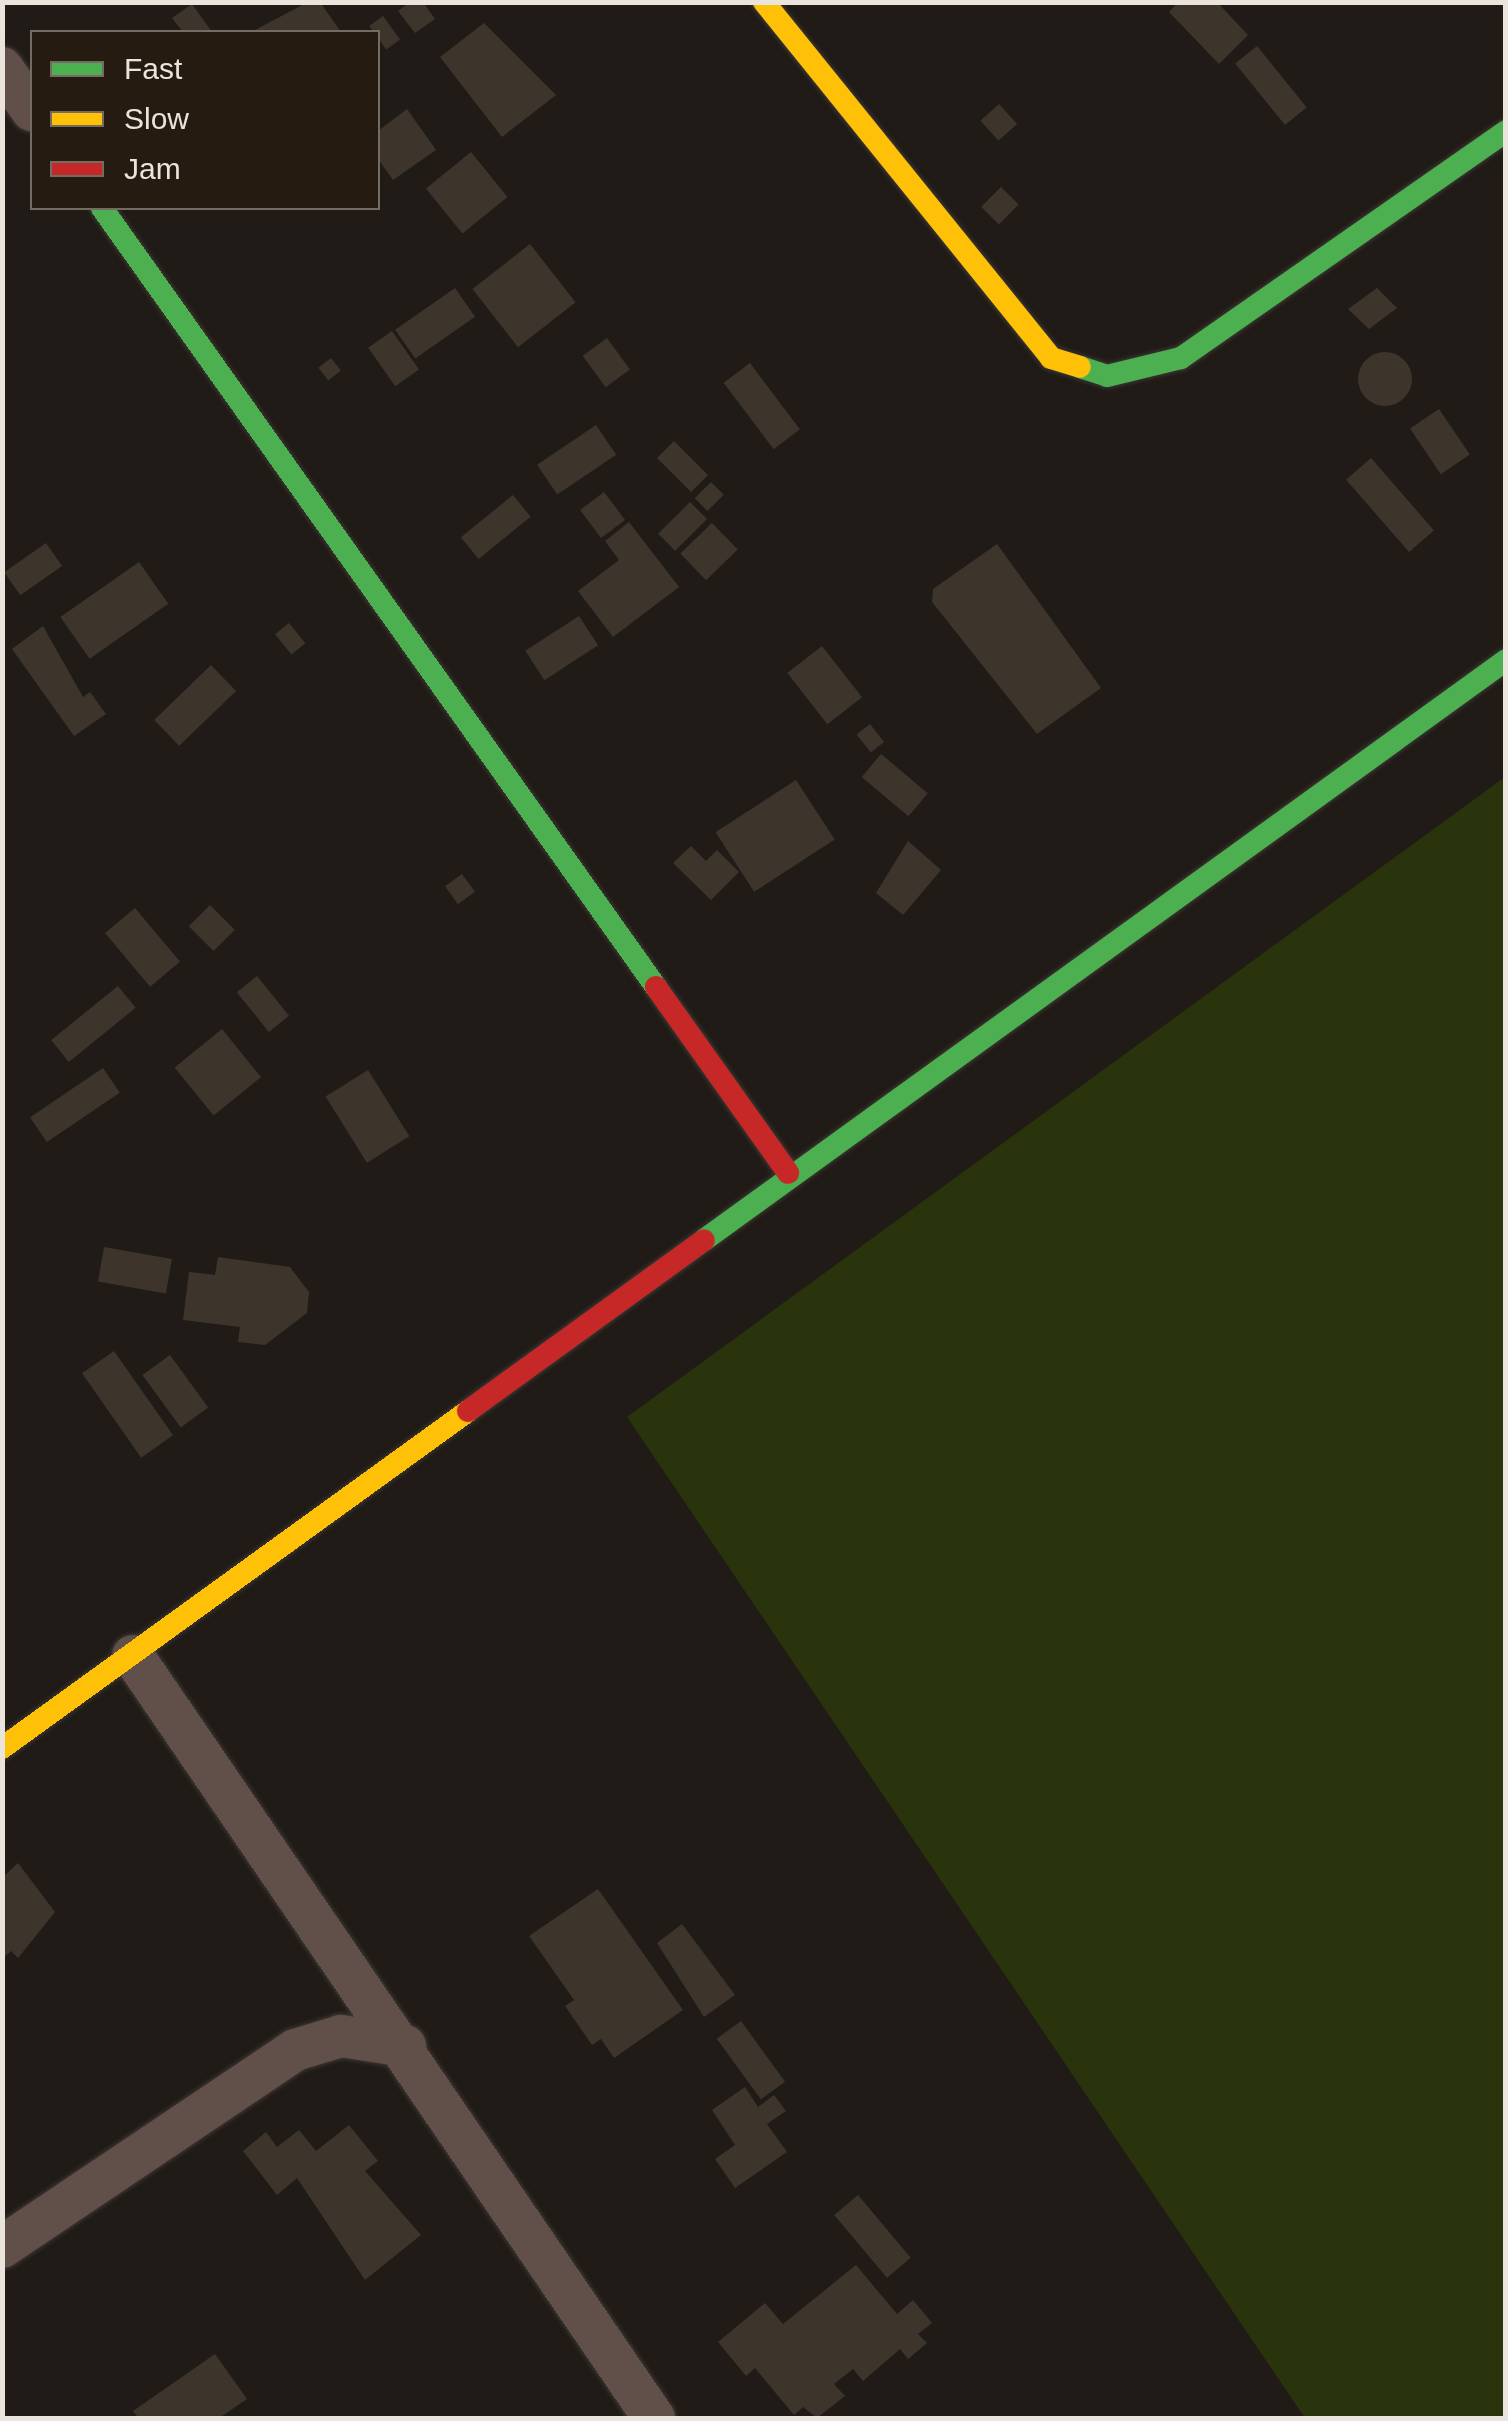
<!DOCTYPE html>
<style>
body{margin:0}
#map{position:relative;width:1508px;height:2421px;overflow:hidden;background:#201b16;font-family:Arial,sans-serif}
div>[style]{position:absolute}
.green>*{inset:0;background:#29340c}
.building>*{inset:0;background:#3d352c;transform-origin:0 0}
.round{border-radius:50%}
.roads{filter:drop-shadow(0 0 2px #3c3733) drop-shadow(0 0 2px #3c3733)}
.street>*{height:42px;margin:-21px;padding:0 21px;transform-origin:21px;border-radius:21px;background:#61504a}
.fast>*{height:22px;margin:-11px;padding:0 11px;transform-origin:11px;border-radius:11px;background:#4caf50}
.slow>*{height:22px;margin:-11px;padding:0 11px;transform-origin:11px;border-radius:11px;background:#ffc107}
.jam>*{height:22px;margin:-11px;padding:0 11px;transform-origin:11px;border-radius:11px;background:#c62828}
span{translate:-50% -50%;white-space:nowrap;text-align:center;line-height:1.15;-webkit-text-stroke:8px #251b11;paint-order:stroke}
.frame{position:absolute;inset:0;border:5px solid #ebe4dd;pointer-events:none}
.legend{position:absolute;left:30px;top:30px;width:350px;height:180px;box-sizing:border-box;background:#251b11;border:2px solid #746b63;margin:0;padding:12px 18px;list-style:none;font-size:30px;color:#ebe4dd}
.legend li{display:flex;align-items:center;gap:20px;height:50px}
.legend b{width:50px;border:2px solid #746b63}
</style>
<div id="map">
<div class="green">
<div style="clip-path:polygon(1505px 777px,1505px 2418px,1305px 2418px,627px 1417px)"></div>
</div>
<div class="building">
<div style="clip-path:polygon(308px 2px,320px 2px,341px 32px,251px 32px)"></div>
<div style="clip-path:polygon(410px 2px,423px 2px,435px 19px,415px 33px,398px 11px)"></div>
<div style="clip-path:polygon(1178px 2px,1217px 2px,1248px 35px,1219px 64px,1169px 12px)"></div>
<div style="clip-path:polygon(192px 4px,212px 32px,183px 32px,172px 18px)"></div>
<div style="left:383px;top:16px;width:29px;height:17px;rotate:54deg"></div>
<div style="clip-path:polygon(484px 23px,556px 95px,502px 137px,440px 57px)"></div>
<div style="left:1257px;top:46px;width:79px;height:28px;rotate:51deg"></div>
<div style="left:999px;top:104px;width:27px;height:25px;rotate:48deg"></div>
<div style="clip-path:polygon(407px 109px,436px 150px,393px 180px,378px 159px,378px 131px)"></div>
<div style="left:471px;top:152px;width:58px;height:58px;rotate:51deg"></div>
<div style="left:1001px;top:187px;width:25px;height:28px;rotate:45deg"></div>
<div style="left:530px;top:244px;width:74px;height:73px;rotate:52deg"></div>
<div style="left:455px;top:288px;width:35px;height:73px;rotate:55deg"></div>
<div style="clip-path:polygon(1377px 288px,1397px 308px,1369px 329px,1348px 309px)"></div>
<div style="left:392px;top:331px;width:47px;height:29px;rotate:55deg"></div>
<div style="left:607px;top:338px;width:39px;height:30px;rotate:54deg"></div>
<div class="round" style="left:1358px;top:352px;width:54px;height:54px"></div>
<div style="left:331px;top:358px;width:16px;height:16px;rotate:52deg"></div>
<div style="left:750px;top:363px;width:83px;height:33px;rotate:53deg"></div>
<div style="left:1439px;top:409px;width:55px;height:35px;rotate:56deg"></div>
<div style="left:596px;top:425px;width:36px;height:71px;rotate:56deg"></div>
<div style="left:674px;top:441px;width:48px;height:24px;rotate:45deg"></div>
<div style="left:1371px;top:458px;width:96px;height:33px;rotate:49deg"></div>
<div style="left:711px;top:482px;width:18px;height:23px;rotate:45deg"></div>
<div style="left:604px;top:492px;width:35px;height:30px;rotate:53deg"></div>
<div style="left:513px;top:495px;width:28px;height:67px;rotate:51deg"></div>
<div style="left:690px;top:502px;width:24px;height:45px;rotate:45deg"></div>
<div style="clip-path:polygon(629px 522px,679px 587px,613px 637px,578px 591px,619px 560px,605px 541px)"></div>
<div style="left:712px;top:523px;width:37px;height:44px;rotate:46deg"></div>
<div style="left:46px;top:543px;width:28px;height:51px;rotate:55deg"></div>
<div style="clip-path:polygon(997px 544px,1101px 688px,1037px 734px,932px 602px,933px 589px)"></div>
<div style="left:139px;top:562px;width:51px;height:96px;rotate:55deg"></div>
<div style="left:579px;top:616px;width:35px;height:64px;rotate:57deg"></div>
<div style="left:289px;top:623px;width:26px;height:18px;rotate:51deg"></div>
<div style="clip-path:polygon(43px 626px,83px 697px,90px 692px,106px 714px,74px 736px,12px 649px)"></div>
<div style="left:822px;top:646px;width:65px;height:44px;rotate:52deg"></div>
<div style="left:211px;top:665px;width:36px;height:79px;rotate:46deg"></div>
<div style="left:870px;top:724px;width:23px;height:17px;rotate:52deg"></div>
<div style="left:881px;top:754px;width:61px;height:30px;rotate:40deg"></div>
<div style="left:796px;top:780px;width:71px;height:96px;rotate:57deg"></div>
<div style="clip-path:polygon(908px 841px,941px 870px,903px 915px,876px 893px)"></div>
<div style="clip-path:polygon(691px 846px,706px 861px,717px 850px,739px 872px,711px 900px,673px 863px)"></div>
<div style="left:462px;top:874px;width:22px;height:21px;rotate:54deg"></div>
<div style="left:210px;top:905px;width:35px;height:30px;rotate:45deg"></div>
<div style="left:135px;top:908px;width:70px;height:39px;rotate:50deg"></div>
<div style="left:257px;top:976px;width:51px;height:26px;rotate:51deg"></div>
<div style="left:118px;top:986px;width:28px;height:86px;rotate:51deg"></div>
<div style="left:222px;top:1029px;width:62px;height:61px;rotate:51deg"></div>
<div style="left:103px;top:1068px;width:30px;height:88px;rotate:56deg"></div>
<div style="left:368px;top:1070px;width:78px;height:50px;rotate:58deg"></div>
<div style="left:104px;top:1247px;width:69px;height:35px;rotate:10deg"></div>
<div style="clip-path:polygon(218px 1257px,290px 1267px,309px 1292px,307px 1313px,265px 1345px,238px 1342px,240px 1327px,183px 1320px,189px 1272px,215px 1275px)"></div>
<div style="left:114px;top:1351px;width:103px;height:39px;rotate:55deg"></div>
<div style="left:170px;top:1355px;width:65px;height:34px;rotate:54deg"></div>
<div style="clip-path:polygon(18px 1863px,55px 1912px,18px 1958px,11px 1951px,2px 1959px,2px 1878px)"></div>
<div style="clip-path:polygon(598px 1889px,683px 2010px,614px 2058px,601px 2039px,592px 2045px,565px 2006px,574px 2000px,529px 1936px)"></div>
<div style="clip-path:polygon(682px 1924px,735px 1995px,704px 2017px,657px 1943px)"></div>
<div style="left:741px;top:2021px;width:75px;height:30px;rotate:54deg"></div>
<div style="clip-path:polygon(745px 2087px,758px 2107px,774px 2095px,786px 2111px,767px 2124px,787px 2152px,735px 2188px,715px 2159px,735px 2145px,712px 2110px)"></div>
<div style="clip-path:polygon(349px 2125px,378px 2161px,365px 2171px,421px 2235px,365px 2280px,297px 2178px,277px 2195px,243px 2151px,266px 2132px,277px 2147px,299px 2130px,316px 2151px)"></div>
<div style="left:858px;top:2195px;width:82px;height:31px;rotate:50deg"></div>
<div style="clip-path:polygon(856px 2265px,897px 2314px,913px 2300px,932px 2323px,918px 2334px,927px 2343px,908px 2359px,900px 2349px,863px 2381px,853px 2369px,834px 2384px,845px 2396px,817px 2418px,803px 2407px,794px 2415px,755px 2368px,746px 2376px,718px 2342px,765px 2303px,783px 2324px)"></div>
<div style="clip-path:polygon(215px 2354px,247px 2399px,219px 2418px,138px 2418px,133px 2411px)"></div>
</div>
<div class="roads">
<div class="street">
<div style="left:2px;top:68px;width:52px;rotate:54.5deg"></div>
<div style="left:133px;top:1656px;width:923px;rotate:55.64deg"></div>
<div style="left:2px;top:2247px;width:353px;rotate:-33.9deg"></div>
<div style="left:295px;top:2050px;width:48px;rotate:-16.9deg"></div>
<div style="left:341px;top:2036px;width:65px;rotate:8.9deg"></div>
</div>
<div class="fast">
<div style="left:102px;top:208px;width:956px;rotate:54.58deg"></div>
<div style="left:1080px;top:367px;width:28px;rotate:18deg"></div>
<div style="left:1107px;top:376px;width:76px;rotate:-13.7deg"></div>
<div style="left:1181px;top:358px;width:396px;rotate:-34.9deg"></div>
<div style="left:704px;top:1240px;width:990px;rotate:-35.87deg"></div>
</div>
<div class="slow">
<div style="left:764px;top:2px;width:457px;rotate:51.1deg"></div>
<div style="left:1051px;top:358px;width:30px;rotate:17deg"></div>
<div style="left:2px;top:1748px;width:575px;rotate:-35.87deg"></div>
</div>
<div class="jam">
<div style="left:656px;top:987px;width:228px;rotate:54.6deg"></div>
<div style="left:468px;top:1411px;width:291px;rotate:-35.9deg"></div>
</div>
</div>
<div class="frame"></div>
<ul class="legend">
<li><b style="height:12px;background:#4caf50"></b>Fast</li>
<li><b style="height:12px;background:#ffc107"></b>Slow</li>
<li><b style="height:12px;background:#c62828"></b>Jam</li>
</ul>
</div>
